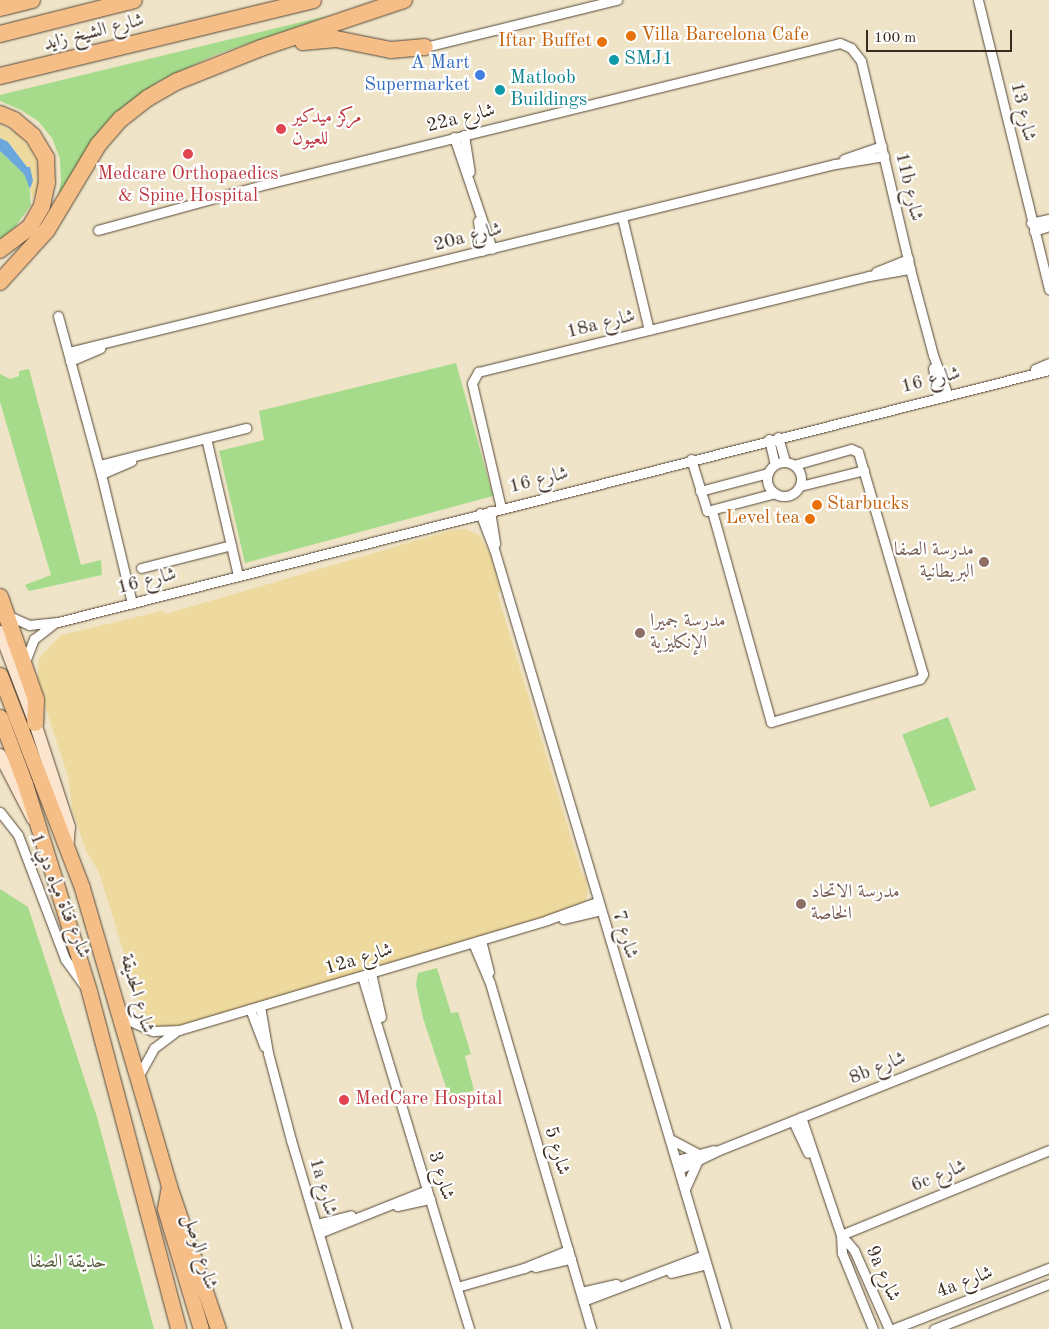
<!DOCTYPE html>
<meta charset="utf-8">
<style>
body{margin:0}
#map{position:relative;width:1049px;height:1329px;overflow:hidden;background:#efe4c7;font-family:"Old Standard TT",Amiri,serif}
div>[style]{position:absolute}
.green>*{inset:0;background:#a6db8b;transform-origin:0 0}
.sand>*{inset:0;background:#eeda9e}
.water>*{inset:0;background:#6aa8dc}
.roads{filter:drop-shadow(0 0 1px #564637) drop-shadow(0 0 1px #564637)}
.minor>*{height:9px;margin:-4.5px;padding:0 4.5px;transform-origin:4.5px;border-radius:4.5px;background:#fff}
.minor>.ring{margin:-4.5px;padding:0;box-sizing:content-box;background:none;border:9px solid #fff;border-radius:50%}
.secondary>*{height:12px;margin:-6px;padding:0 6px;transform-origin:6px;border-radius:6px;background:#fbe5cf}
.primary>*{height:15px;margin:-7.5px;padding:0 7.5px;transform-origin:7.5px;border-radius:7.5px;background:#f6be87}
.motorway>*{height:16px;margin:-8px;padding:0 8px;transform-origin:8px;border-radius:8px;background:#f6be87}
.dots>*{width:14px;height:14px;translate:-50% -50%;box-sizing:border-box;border:2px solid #fff;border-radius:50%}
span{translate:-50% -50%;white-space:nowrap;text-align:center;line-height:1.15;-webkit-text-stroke:4.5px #fff;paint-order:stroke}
.street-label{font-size:19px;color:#3b2a1e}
.food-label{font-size:19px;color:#c56008}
.left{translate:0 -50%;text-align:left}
.right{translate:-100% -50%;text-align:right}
.culture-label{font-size:19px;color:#0d838f}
.shop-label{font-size:19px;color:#366cbe}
.health-label{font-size:19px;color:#be3a42}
.education-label{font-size:19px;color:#785e54}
.park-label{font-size:19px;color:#5b5f3f}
.scale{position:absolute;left:866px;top:30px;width:146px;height:22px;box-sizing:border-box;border:2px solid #3b2a1e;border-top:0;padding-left:6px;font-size:15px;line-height:18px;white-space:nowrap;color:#3b2a1e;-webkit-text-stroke:4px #fff;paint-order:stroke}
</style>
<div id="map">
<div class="green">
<div style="clip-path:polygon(330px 15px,215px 55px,159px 81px,136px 98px,56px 206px,61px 181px,60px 159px,52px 138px,38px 121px,21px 110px,0 101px,0 95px)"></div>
<div style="clip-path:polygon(0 151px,24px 174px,29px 184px,31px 205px,15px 227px,0 239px)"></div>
<div style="clip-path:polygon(456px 363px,493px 496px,245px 563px,219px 451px,264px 440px,259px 411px)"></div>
<div style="clip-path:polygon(29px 369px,81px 565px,101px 560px,102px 575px,29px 591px,25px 585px,51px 575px,0 402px,0 374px,10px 379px,19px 376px,19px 371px)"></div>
<div style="left:948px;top:717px;width:78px;height:49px;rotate:69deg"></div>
<div style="clip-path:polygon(0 889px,28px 907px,97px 1117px,154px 1329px,0 1329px)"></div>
<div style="clip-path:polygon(437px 968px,451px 1013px,458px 1012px,471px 1054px,465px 1056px,474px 1090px,450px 1099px,423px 1018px,416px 985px,418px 973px)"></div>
</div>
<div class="sand">
<div style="clip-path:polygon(0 125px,20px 135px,37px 159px,39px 186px,33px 199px,30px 189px,33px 181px,17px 153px,8px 142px,0 138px)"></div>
<div style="clip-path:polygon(466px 529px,479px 535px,490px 554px,501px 591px,497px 592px,582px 874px,586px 878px,588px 893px,583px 907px,570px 918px,171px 1036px,146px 1025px,99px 872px,86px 851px,72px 809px,68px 776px,37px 682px,39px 658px,61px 635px,162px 611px,166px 614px,452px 530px)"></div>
</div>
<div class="water">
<div style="clip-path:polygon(0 138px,8px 142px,27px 167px,30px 167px,33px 181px,30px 189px,24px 174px,0 151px)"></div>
</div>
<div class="roads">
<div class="minor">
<div style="left:978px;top:0;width:298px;rotate:76.2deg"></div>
<div style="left:425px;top:47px;width:198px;rotate:-13.8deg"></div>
<div style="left:464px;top:135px;width:37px;rotate:81deg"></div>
<div style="left:454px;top:137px;width:118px;rotate:71.3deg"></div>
<div style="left:844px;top:159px;width:40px;rotate:-18.9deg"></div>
<div style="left:622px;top:217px;width:116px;rotate:76.6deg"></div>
<div style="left:478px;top:221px;width:30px;rotate:82deg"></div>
<div style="left:1031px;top:223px;width:18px;rotate:-13deg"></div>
<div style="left:98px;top:230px;width:167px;rotate:-15.3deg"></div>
<div style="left:259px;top:186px;width:598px;rotate:-13.83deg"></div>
<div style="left:840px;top:43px;width:12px;rotate:24deg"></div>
<div style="left:851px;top:48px;width:16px;rotate:52deg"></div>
<div style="left:861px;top:61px;width:214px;rotate:76.7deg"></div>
<div style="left:910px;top:269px;width:89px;rotate:75deg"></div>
<div style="left:933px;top:355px;width:40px;rotate:69.8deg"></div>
<div style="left:1034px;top:231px;width:16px;rotate:-18deg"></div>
<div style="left:876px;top:272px;width:35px;rotate:-22deg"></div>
<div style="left:58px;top:316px;width:164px;rotate:74.8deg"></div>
<div style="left:101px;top:474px;width:133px;rotate:76.5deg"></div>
<div style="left:68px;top:352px;width:790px;rotate:-13.77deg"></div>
<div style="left:835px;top:164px;width:50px;rotate:-9.3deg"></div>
<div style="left:70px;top:361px;width:33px;rotate:-23deg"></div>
<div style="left:933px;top:368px;width:29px;rotate:78deg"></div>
<div style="left:1035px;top:369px;width:15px;rotate:-23deg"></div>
<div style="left:778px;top:437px;width:26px;rotate:74deg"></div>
<div style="left:206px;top:438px;width:141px;rotate:76.9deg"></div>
<div style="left:769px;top:439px;width:26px;rotate:77deg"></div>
<div style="left:691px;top:459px;width:54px;rotate:72.9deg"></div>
<div style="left:707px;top:511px;width:70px;rotate:-14.8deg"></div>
<div class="ring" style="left:767px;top:462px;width:25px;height:25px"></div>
<div style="left:99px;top:465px;width:152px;rotate:-14.1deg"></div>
<div style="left:101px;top:474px;width:33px;rotate:-23deg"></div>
<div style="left:800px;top:486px;width:66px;rotate:-14deg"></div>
<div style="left:700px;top:491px;width:70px;rotate:-14.8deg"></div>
<div style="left:501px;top:508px;width:128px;rotate:-103.1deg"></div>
<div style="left:472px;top:383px;width:13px;rotate:-61deg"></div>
<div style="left:478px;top:372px;width:403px;rotate:-13.8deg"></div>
<div style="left:869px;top:276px;width:42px;rotate:-9.7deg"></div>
<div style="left:490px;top:511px;width:33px;rotate:81deg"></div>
<div style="left:712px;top:511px;width:219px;rotate:74.4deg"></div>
<div style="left:771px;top:722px;width:155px;rotate:-16.1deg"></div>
<div style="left:920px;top:679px;width:6px;rotate:-59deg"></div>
<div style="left:923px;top:674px;width:231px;rotate:-106.3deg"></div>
<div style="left:858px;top:452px;width:8px;rotate:-157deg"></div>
<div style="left:851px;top:449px;width:59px;rotate:164.3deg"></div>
<div style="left:480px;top:513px;width:39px;rotate:69deg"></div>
<div style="left:494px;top:549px;width:814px;rotate:73.44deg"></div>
<div style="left:141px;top:568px;width:93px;rotate:-14.3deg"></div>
<div style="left:9px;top:616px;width:22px;rotate:24deg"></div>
<div style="left:29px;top:625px;width:29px;rotate:-6deg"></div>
<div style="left:58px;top:622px;width:1023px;rotate:-14.27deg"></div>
<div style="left:25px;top:662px;width:25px;rotate:-69deg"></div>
<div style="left:34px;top:639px;width:24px;rotate:-38deg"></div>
<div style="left:0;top:812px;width:29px;rotate:52deg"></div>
<div style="left:18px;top:835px;width:133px;rotate:69.2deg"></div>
<div style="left:65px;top:959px;width:34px;rotate:54deg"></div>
<div style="left:563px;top:919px;width:37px;rotate:-13deg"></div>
<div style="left:481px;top:940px;width:33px;rotate:76deg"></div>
<div style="left:473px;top:943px;width:43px;rotate:67deg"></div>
<div style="left:490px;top:983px;width:360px;rotate:73.7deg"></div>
<div style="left:371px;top:973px;width:45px;rotate:77.2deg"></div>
<div style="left:362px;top:976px;width:369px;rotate:73.1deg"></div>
<div style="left:260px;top:1006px;width:48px;rotate:80.3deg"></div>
<div style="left:268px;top:1053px;width:90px;rotate:75.2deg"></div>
<div style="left:291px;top:1140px;width:197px;rotate:73.5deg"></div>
<div style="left:250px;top:1009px;width:40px;rotate:69deg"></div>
<div style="left:121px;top:1017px;width:35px;rotate:24deg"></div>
<div style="left:153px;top:1031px;width:26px;rotate:-2deg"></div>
<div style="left:179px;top:1030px;width:384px;rotate:-16.6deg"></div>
<div style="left:547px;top:920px;width:53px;rotate:-19.8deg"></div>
<div style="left:139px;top:1075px;width:31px;rotate:-61deg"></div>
<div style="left:154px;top:1048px;width:26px;rotate:-37deg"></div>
<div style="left:801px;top:1117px;width:125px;rotate:71.3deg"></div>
<div style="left:841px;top:1235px;width:18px;rotate:87deg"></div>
<div style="left:842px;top:1253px;width:82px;rotate:67.8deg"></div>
<div style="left:793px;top:1121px;width:35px;rotate:65deg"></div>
<div style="left:670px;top:1139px;width:30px;rotate:28deg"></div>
<div style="left:677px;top:1160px;width:38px;rotate:-15deg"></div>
<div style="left:680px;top:1169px;width:43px;rotate:-26deg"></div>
<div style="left:719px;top:1150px;width:355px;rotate:-21.7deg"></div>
<div style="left:685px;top:1189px;width:30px;rotate:-66deg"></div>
<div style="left:397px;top:1206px;width:34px;rotate:-12deg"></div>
<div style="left:316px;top:1224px;width:36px;rotate:-14deg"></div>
<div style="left:319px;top:1233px;width:116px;rotate:-21.7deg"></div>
<div style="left:841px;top:1235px;width:225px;rotate:-22.2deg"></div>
<div style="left:841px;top:1235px;width:20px;rotate:49deg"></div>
<div style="left:854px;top:1250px;width:86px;rotate:66.1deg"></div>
<div style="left:535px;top:1267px;width:37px;rotate:-13deg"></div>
<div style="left:671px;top:1273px;width:36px;rotate:-14deg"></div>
<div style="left:457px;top:1287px;width:70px;rotate:-15.8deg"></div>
<div style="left:524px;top:1268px;width:48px;rotate:-22.2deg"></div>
<div style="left:581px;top:1292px;width:36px;rotate:-13deg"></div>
<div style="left:583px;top:1301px;width:129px;rotate:-20.8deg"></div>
<div style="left:893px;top:1329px;width:168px;rotate:-21.4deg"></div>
<div style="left:934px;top:1329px;width:123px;rotate:-21.4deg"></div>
</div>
<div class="secondary">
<div style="left:0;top:632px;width:97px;rotate:69deg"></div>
<div style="left:35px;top:723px;width:109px;rotate:71.9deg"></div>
<div style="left:69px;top:827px;width:22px;rotate:95deg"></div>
<div style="left:0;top:755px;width:72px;rotate:62.7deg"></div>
</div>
<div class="primary">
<div style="left:0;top:675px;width:228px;rotate:68.9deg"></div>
<div style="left:82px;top:888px;width:310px;rotate:73.7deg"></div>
<div style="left:169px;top:1186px;width:151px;rotate:71.1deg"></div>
<div style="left:0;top:717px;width:72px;rotate:69.5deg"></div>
<div style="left:25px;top:784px;width:217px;rotate:72.8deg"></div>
<div style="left:89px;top:991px;width:350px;rotate:75.2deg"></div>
<div style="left:169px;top:1186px;width:23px;rotate:100deg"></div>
<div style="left:165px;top:1209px;width:125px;rotate:73.3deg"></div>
</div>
<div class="motorway">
<div style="left:0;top:8px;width:33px;rotate:-14deg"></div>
<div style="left:0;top:34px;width:138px;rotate:-14.2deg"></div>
<div style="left:303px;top:42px;width:33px;rotate:-5deg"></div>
<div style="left:336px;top:39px;width:56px;rotate:11.3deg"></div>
<div style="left:391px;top:50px;width:34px;rotate:-5deg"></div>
<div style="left:0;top:76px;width:322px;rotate:-13.6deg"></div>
<div style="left:0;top:114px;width:15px;rotate:23deg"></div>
<div style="left:14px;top:120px;width:25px;rotate:40deg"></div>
<div style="left:33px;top:136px;width:26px;rotate:59deg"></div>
<div style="left:46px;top:158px;width:24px;rotate:88deg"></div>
<div style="left:47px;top:182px;width:25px;rotate:102deg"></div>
<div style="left:42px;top:206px;width:24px;rotate:120deg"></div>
<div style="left:30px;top:227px;width:38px;rotate:143deg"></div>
<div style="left:0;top:282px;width:70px;rotate:-47.9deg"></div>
<div style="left:47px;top:230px;width:99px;rotate:-59deg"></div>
<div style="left:98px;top:145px;width:35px;rotate:-49deg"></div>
<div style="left:121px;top:119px;width:34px;rotate:-38deg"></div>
<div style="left:148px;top:98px;width:34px;rotate:-30deg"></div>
<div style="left:178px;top:81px;width:89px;rotate:-21.7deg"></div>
<div style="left:261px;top:48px;width:151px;rotate:-18.6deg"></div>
<div style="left:0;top:597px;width:109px;rotate:70.7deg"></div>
<div style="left:36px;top:700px;width:23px;rotate:92deg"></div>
</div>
</div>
<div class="dots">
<div style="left:631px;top:36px;background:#e8710a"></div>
<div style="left:602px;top:42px;background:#e8710a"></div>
<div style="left:614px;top:60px;background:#0f9aa8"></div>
<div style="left:480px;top:75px;background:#3f7fe0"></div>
<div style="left:500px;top:90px;background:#0f9aa8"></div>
<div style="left:281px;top:129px;background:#e0444e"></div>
<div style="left:188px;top:154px;background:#e0444e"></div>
<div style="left:817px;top:505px;background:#e8710a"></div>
<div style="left:810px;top:519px;background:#e8710a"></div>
<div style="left:984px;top:562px;background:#8d6e63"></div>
<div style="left:640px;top:633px;background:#8d6e63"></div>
<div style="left:801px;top:904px;background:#8d6e63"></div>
<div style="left:344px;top:1100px;background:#e0444e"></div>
</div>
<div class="street-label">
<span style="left:94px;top:33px;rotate:-14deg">شارع الشيخ زايد</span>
<span style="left:1022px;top:112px;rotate:77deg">شارع 13</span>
<span style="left:461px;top:119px;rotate:-14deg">22a شارع</span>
<span style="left:908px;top:187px;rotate:77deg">11b شارع</span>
<span style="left:468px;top:238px;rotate:-14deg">20a شارع</span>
<span style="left:601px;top:325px;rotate:-14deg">18a شارع</span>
<span style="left:931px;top:381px;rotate:-14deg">شارع 16</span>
<span style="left:539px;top:481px;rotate:-14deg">شارع 16</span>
<span style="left:147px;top:582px;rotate:-14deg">شارع 16</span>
<span style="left:59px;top:896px;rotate:68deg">شارع قناة مياه دبي 1</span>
<span style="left:624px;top:935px;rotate:73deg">شارع 7</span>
<span style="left:359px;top:960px;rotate:-17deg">12a شارع</span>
<span style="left:136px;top:994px;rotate:74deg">شارع الحديقة</span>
<span style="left:878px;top:1069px;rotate:-22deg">8b شارع</span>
<span style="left:556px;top:1151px;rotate:74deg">شارع 5</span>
<span style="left:440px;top:1176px;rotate:73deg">شارع 3</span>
<span style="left:939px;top:1177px;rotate:-22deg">6c شارع</span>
<span style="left:322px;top:1187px;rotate:74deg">1a شارع</span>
<span style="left:199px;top:1252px;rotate:73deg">شارع الوصل</span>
<span style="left:882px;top:1274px;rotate:66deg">9a شارع</span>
<span style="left:965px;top:1283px;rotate:-21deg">4a شارع</span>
</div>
<div class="food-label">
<span class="left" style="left:641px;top:36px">Villa Barcelona Cafe</span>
<span class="right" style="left:592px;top:42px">Iftar Buffet</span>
<span class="left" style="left:827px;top:505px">Starbucks</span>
<span class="right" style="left:800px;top:519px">Level tea</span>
</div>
<div class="culture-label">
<span class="left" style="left:624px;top:60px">SMJ1</span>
<span class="left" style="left:510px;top:90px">Matloob<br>Buildings</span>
</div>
<div class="shop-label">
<span class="right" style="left:470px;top:75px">A Mart<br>Supermarket</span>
</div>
<div class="health-label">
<span class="left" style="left:292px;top:129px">مركز ميدكير<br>للعيون</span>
<span style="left:188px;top:186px">Medcare Orthopaedics<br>&amp; Spine Hospital</span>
<span class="left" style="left:355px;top:1100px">MedCare Hospital</span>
</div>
<div class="education-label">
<span class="right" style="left:974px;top:562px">مدرسة الصفا<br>البريطانية</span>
<span class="left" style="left:650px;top:633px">مدرسة جميرا<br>الإنكليزية</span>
<span class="left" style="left:811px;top:904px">مدرسة الاتحاد<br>الخاصة</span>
</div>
<div class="park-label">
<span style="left:68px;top:1263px">حديقة الصفا</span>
</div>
<div class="scale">100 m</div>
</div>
